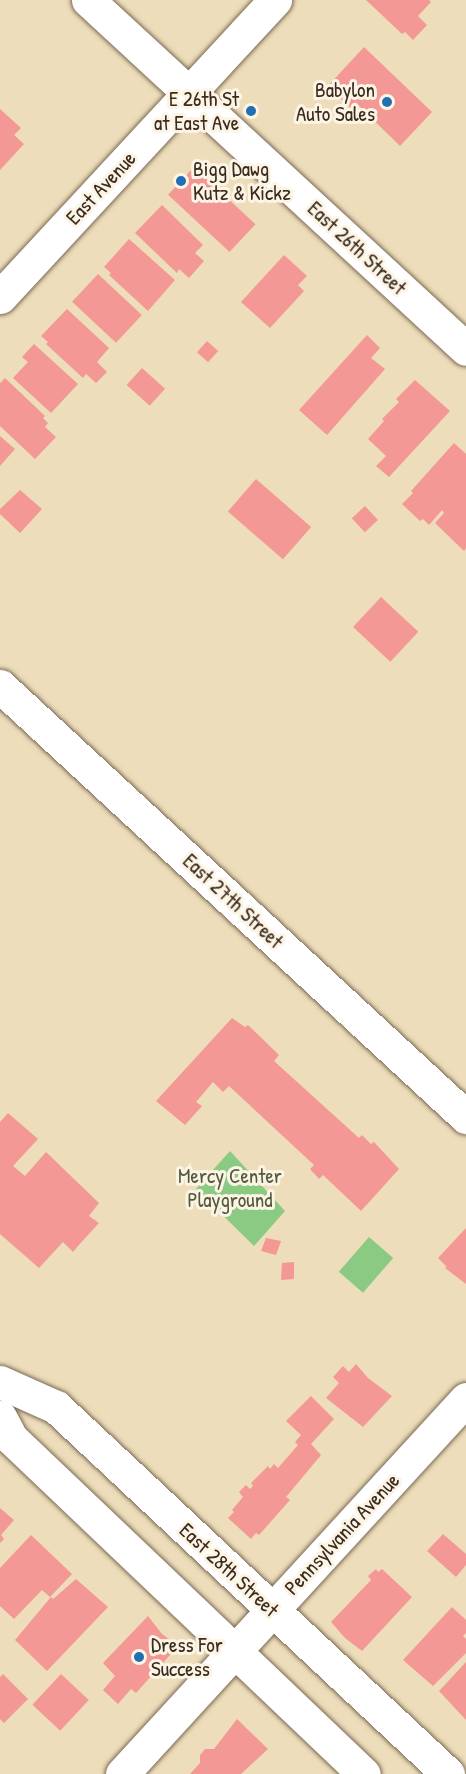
<!DOCTYPE html>
<style>
body{margin:0}
#map{position:relative;width:466px;height:1774px;overflow:hidden;background:#eeddba;font-family:"Patrick Hand",sans-serif}
div>[style]{position:absolute}
.green>*{inset:0;background:#8aca82;transform-origin:0 0}
.building>*{inset:0;background:#f39894;transform-origin:0 0}
.roads{filter:drop-shadow(0 0 2px #7a6955) drop-shadow(0 0 2px #7a6955)}
.minor>*{height:33px;margin:-16.5px;padding:0 16.5px;transform-origin:16.5px;border-radius:16.5px;background:#fff}
.major>*{height:33px;margin:-16.5px;padding:0 16.5px;transform-origin:16.5px;border-radius:16.5px;background:#fff}
.dots>*{width:16px;height:16px;translate:-50% -50%;box-sizing:border-box;border:3px solid #fcf5e5;border-radius:50%}
span{translate:-50% -50%;white-space:nowrap;text-align:center;line-height:1.15;-webkit-text-stroke:6px #fcf5e5;paint-order:stroke}
.poi-label{font-size:21px;color:#3b2a1e}
.right{translate:-100% -50%;text-align:right}
.left{translate:0 -50%;text-align:left}
.street-label{font-size:21px;color:#3b2a1e}
.park-label{font-size:21px;color:#535a3c}
</style>
<div id="map">
<div class="green">
<div style="clip-path:polygon(230px 1151px,285px 1211px,254px 1246px,196px 1189px)"></div>
<div style="left:369px;top:1237px;width:32px;height:46px;rotate:41deg"></div>
</div>
<div class="building">
<div style="clip-path:polygon(366px 0,429px 0,431px 2px,418px 16px,427px 25px,413px 40px,405px 32px,402px 34px)"></div>
<div style="clip-path:polygon(364px 47px,432px 112px,400px 146px,355px 102px,351px 108px,327px 87px)"></div>
<div style="clip-path:polygon(0 109px,21px 128px,14px 135px,24px 144px,0 170px)"></div>
<div style="left:194px;top:167px;width:84px;height:38px;rotate:43deg"></div>
<div style="clip-path:polygon(162px 205px,203px 245px,195px 253px,204px 261px,189px 278px,179px 269px,177px 273px,135px 233px)"></div>
<div style="clip-path:polygon(129px 239px,175px 280px,148px 311px,109px 275px,111px 273px,104px 267px)"></div>
<div style="clip-path:polygon(284px 255px,307px 276px,298px 285px,304px 291px,270px 328px,241px 302px)"></div>
<div style="left:98px;top:274px;width:60px;height:38px;rotate:43deg"></div>
<div style="clip-path:polygon(67px 309px,109px 348px,97px 362px,107px 372px,96px 383px,86px 374px,83px 378px,46px 344px,48px 342px,41px 336px)"></div>
<div style="clip-path:polygon(367px 335px,380px 348px,371px 358px,385px 369px,327px 435px,299px 410px)"></div>
<div style="left:207px;top:341px;width:15px;height:15px;rotate:42deg"></div>
<div style="clip-path:polygon(34px 344px,78px 384px,51px 413px,13px 378px,28px 362px,22px 357px)"></div>
<div style="left:142px;top:368px;width:31px;height:23px;rotate:42deg"></div>
<div style="clip-path:polygon(5px 378px,45px 416px,43px 418px,48px 423px,45px 427px,56px 437px,35px 459px,0 426px,0 383px)"></div>
<div style="clip-path:polygon(415px 380px,450px 411px,389px 477px,376px 466px,386px 456px,368px 439px,384px 421px,382px 419px,399px 402px,396px 399px)"></div>
<div style="clip-path:polygon(0 436px,15px 449px,0 466px)"></div>
<div style="clip-path:polygon(454px 443px,466px 454px,466px 548px,464px 551px,435px 523px,444px 513px,442px 510px,429px 525px,423px 519px,420px 521px,402px 504px,413px 493px,411px 491px)"></div>
<div style="left:256px;top:479px;width:73px;height:43px;rotate:41deg"></div>
<div style="clip-path:polygon(20px 490px,42px 509px,20px 533px,0 514px,0 509px)"></div>
<div style="left:365px;top:506px;width:19px;height:18px;rotate:47deg"></div>
<div style="left:381px;top:597px;width:51px;height:41px;rotate:43deg"></div>
<div style="clip-path:polygon(232px 1018px,245px 1027px,248px 1025px,279px 1055px,274px 1061px,359px 1138px,362px 1135px,371px 1144px,374px 1142px,399px 1169px,361px 1211px,323px 1175px,319px 1179px,310px 1169px,314px 1165px,229px 1086px,223px 1092px,213px 1082px,196px 1102px,202px 1106px,185px 1125px,156px 1101px)"></div>
<div style="clip-path:polygon(8px 1113px,38px 1139px,13px 1166px,25px 1176px,46px 1152px,99px 1203px,89px 1216px,99px 1223px,78px 1246px,73px 1252px,63px 1242px,39px 1268px,0 1234px,0 1122px)"></div>
<div style="clip-path:polygon(466px 1228px,466px 1284px,445px 1268px,447px 1267px,438px 1258px)"></div>
<div style="clip-path:polygon(266px 1238px,281px 1241px,276px 1255px,261px 1251px)"></div>
<div style="clip-path:polygon(294px 1262px,294px 1279px,281px 1280px,282px 1263px)"></div>
<div style="clip-path:polygon(356px 1364px,368px 1378px,392px 1396px,363px 1427px,326px 1398px,339px 1383px,333px 1377px,343px 1366px,349px 1372px)"></div>
<div style="clip-path:polygon(311px 1396px,334px 1419px,311px 1444px,321px 1455px,286px 1497px,290px 1500px,259px 1535px,256px 1533px,251px 1539px,228px 1518px,234px 1512px,232px 1510px,243px 1497px,239px 1492px,246px 1485px,250px 1489px,253px 1486px,251px 1483px,268px 1466px,270px 1469px,274px 1464px,278px 1468px,298px 1445px,295px 1442px,301px 1435px,286px 1421px)"></div>
<div style="clip-path:polygon(0 1508px,14px 1520px,1px 1535px,4px 1539px,0 1543px)"></div>
<div style="clip-path:polygon(443px 1534px,466px 1554px,466px 1565px,456px 1577px,427px 1551px)"></div>
<div style="clip-path:polygon(31px 1535px,72px 1574px,50px 1597px,42px 1590px,14px 1619px,0 1606px,0 1568px)"></div>
<div style="clip-path:polygon(376px 1569px,378px 1572px,382px 1569px,412px 1597px,362px 1651px,345px 1638px,331px 1622px,371px 1580px,368px 1576px)"></div>
<div style="clip-path:polygon(76px 1579px,108px 1607px,47px 1671px,15px 1640px,51px 1597px,53px 1599px)"></div>
<div style="clip-path:polygon(452px 1607px,466px 1620px,466px 1633px,463px 1636px,466px 1639px,466px 1653px,433px 1686px,403px 1660px)"></div>
<div style="clip-path:polygon(148px 1616px,162px 1634px,178px 1646px,136px 1693px,131px 1689px,118px 1704px,103px 1690px,115px 1676px,103px 1663px)"></div>
<div style="clip-path:polygon(466px 1662px,466px 1720px,439px 1691px)"></div>
<div style="clip-path:polygon(3px 1674px,28px 1699px,4px 1723px,0 1719px,0 1677px)"></div>
<div style="left:61px;top:1674px;width:38px;height:42px;rotate:43deg"></div>
<div style="clip-path:polygon(237px 1719px,268px 1749px,241px 1774px,190px 1774px,200px 1763px,200px 1755px,205px 1749px,214px 1749px)"></div>
</div>
<div class="roads">
<div class="minor">
<div style="left:0;top:297px;width:405px;rotate:-47.2deg"></div>
<div style="left:0;top:686px;width:635px;rotate:42.77deg"></div>
<div style="left:0;top:1382px;width:61px;rotate:24.1deg"></div>
<div style="left:56px;top:1407px;width:537px;rotate:43.11deg"></div>
<div style="left:0;top:1417px;width:24px;rotate:62deg"></div>
<div style="left:11px;top:1438px;width:487px;rotate:43.6deg"></div>
<div style="left:122px;top:1774px;width:509px;rotate:-47.47deg"></div>
</div>
<div class="major">
<div style="left:88px;top:0;width:514px;rotate:42.72deg"></div>
</div>
</div>
<div class="dots">
<div style="left:387px;top:102px;background:#1f6fb2"></div>
<div style="left:251px;top:111px;background:#1f6fb2"></div>
<div style="left:181px;top:181px;background:#1f6fb2"></div>
<div style="left:139px;top:1657px;background:#1f6fb2"></div>
</div>
<div class="poi-label">
<span class="right" style="left:375px;top:102px">Babylon<br>Auto Sales</span>
<span class="right" style="left:239px;top:111px">E 26th St<br>at East Ave</span>
<span class="left" style="left:193px;top:181px">Bigg Dawg<br>Kutz &amp; Kickz</span>
<span class="left" style="left:151px;top:1657px">Dress For<br>Success</span>
</div>
<div class="street-label">
<span style="left:101px;top:188px;rotate:-47deg">East Avenue</span>
<span style="left:357px;top:248px;rotate:43deg">East 26th Street</span>
<span style="left:233px;top:901px;rotate:43deg">East 27th Street</span>
<span style="left:342px;top:1534px;rotate:-47deg">Pennsylvania Avenue</span>
<span style="left:229px;top:1570px;rotate:43deg">East 28th Street</span>
</div>
<div class="park-label">
<span style="left:230px;top:1188px">Mercy Center<br>Playground</span>
</div>
</div>
